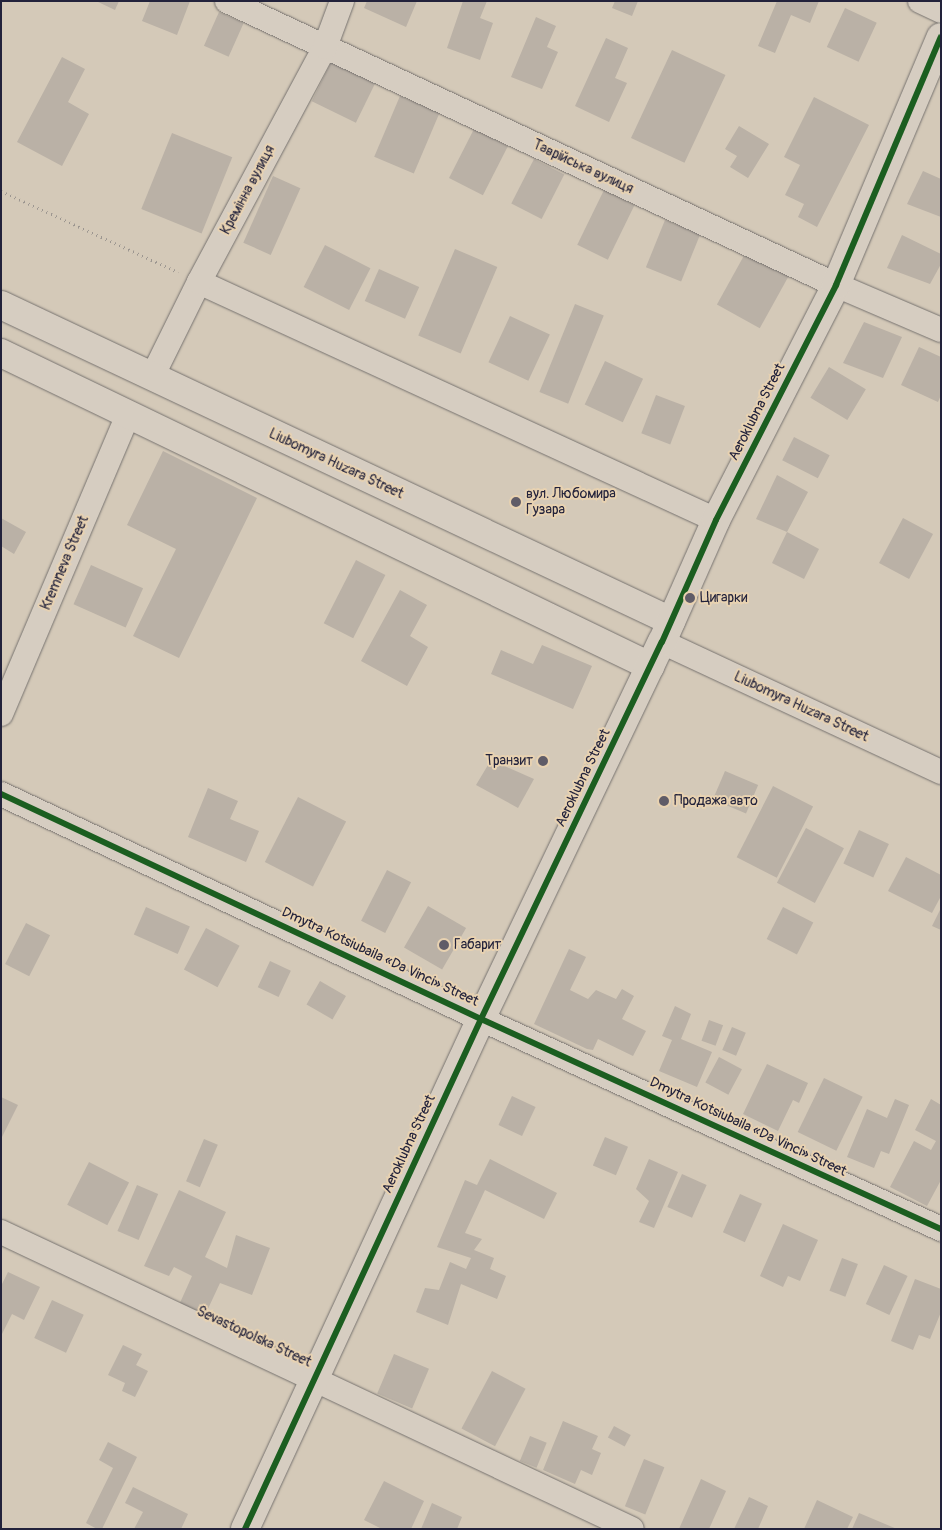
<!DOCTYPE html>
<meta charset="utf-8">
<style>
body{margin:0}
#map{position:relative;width:942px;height:1530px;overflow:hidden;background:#d4c9b8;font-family:Pangolin,sans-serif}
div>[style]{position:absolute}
.building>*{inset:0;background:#bab1a6;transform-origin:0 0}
.path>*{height:3px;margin-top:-1.5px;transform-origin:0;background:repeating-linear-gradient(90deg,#9c9690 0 1px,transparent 0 5px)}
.roads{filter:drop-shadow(0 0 1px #76726f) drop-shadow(0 0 1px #76726f)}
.street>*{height:24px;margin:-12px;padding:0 12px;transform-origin:12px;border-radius:12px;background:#d6cdc1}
.secondary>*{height:28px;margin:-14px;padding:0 14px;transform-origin:14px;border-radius:14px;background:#d6cdc1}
.cycleway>*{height:6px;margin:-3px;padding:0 3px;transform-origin:3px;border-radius:3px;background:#1b5e20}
.dots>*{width:14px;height:14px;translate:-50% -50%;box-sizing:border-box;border:2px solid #e8d2b1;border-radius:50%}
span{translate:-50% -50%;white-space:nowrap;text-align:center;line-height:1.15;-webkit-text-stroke:4px #e8d2b1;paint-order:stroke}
.street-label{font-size:14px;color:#22223b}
.poi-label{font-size:14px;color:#22223b}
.left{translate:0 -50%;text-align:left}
.right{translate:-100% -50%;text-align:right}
.frame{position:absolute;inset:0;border:2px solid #22223b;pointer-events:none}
</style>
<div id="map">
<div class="building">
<div style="clip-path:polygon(96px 1px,119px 1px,115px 10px)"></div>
<div style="clip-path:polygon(150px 1px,190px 1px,177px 35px,142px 21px)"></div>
<div style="clip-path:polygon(367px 1px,417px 1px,406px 27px,364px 8px)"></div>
<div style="clip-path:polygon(463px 1px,487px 1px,480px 18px,493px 23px,480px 60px,447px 48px)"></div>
<div style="clip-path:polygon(615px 1px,638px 1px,632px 16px,612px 8px)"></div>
<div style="clip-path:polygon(777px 1px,819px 1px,810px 23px,791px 15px,775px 53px,758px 46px)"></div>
<div style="left:845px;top:8px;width:35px;height:43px;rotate:25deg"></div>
<div style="left:219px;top:12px;width:27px;height:37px;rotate:24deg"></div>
<div style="clip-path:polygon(536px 17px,556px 26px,547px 47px,558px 52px,542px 89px,511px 77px)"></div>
<div style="clip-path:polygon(606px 38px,628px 48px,615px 78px,627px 83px,609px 122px,575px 106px)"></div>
<div style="left:672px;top:50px;width:59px;height:97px;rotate:25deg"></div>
<div style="clip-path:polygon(62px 57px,85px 69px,68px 102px,89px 114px,62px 166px,17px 142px)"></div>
<div style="left:332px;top:60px;width:49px;height:46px;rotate:26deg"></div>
<div style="left:400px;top:96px;width:43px;height:66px;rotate:23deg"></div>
<div style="clip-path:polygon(814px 97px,869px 125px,817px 227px,798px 217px,804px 204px,785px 195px,800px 165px,784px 157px)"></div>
<div style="clip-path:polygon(739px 126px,769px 144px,748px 178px,730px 167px,737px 156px,725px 149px)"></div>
<div style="left:474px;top:129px;width:38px;height:55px;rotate:27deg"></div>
<div style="left:172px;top:133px;width:65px;height:82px;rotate:22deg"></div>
<div style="left:534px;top:159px;width:34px;height:50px;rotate:27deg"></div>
<div style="clip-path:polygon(923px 171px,941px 179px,941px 217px,907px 204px)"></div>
<div style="left:273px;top:176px;width:30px;height:73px;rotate:24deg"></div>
<div style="left:604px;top:190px;width:34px;height:61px;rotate:26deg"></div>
<div style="left:665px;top:220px;width:38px;height:51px;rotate:22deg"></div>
<div style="clip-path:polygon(902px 235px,941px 254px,941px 264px,930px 284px,887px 268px)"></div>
<div style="left:325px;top:245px;width:51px;height:47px;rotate:27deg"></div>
<div style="left:455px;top:249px;width:46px;height:94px;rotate:23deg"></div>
<div style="left:746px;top:252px;width:49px;height:60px;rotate:29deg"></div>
<div style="left:379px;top:269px;width:44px;height:35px;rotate:24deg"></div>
<div style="left:575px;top:304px;width:31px;height:95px;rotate:22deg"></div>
<div style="left:510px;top:316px;width:44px;height:51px;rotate:25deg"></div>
<div style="clip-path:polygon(864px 322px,902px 337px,883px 378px,843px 363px)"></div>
<div style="clip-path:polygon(919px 347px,941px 357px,941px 395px,938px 402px,901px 385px)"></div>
<div style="left:605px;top:361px;width:42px;height:48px;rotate:25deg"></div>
<div style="left:829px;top:367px;width:43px;height:36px;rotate:31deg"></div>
<div style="left:656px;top:395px;width:31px;height:41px;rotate:21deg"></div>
<div style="left:794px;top:437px;width:40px;height:26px;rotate:27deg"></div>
<div style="clip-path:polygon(163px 451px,257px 498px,179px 658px,133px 636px,176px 549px,127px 525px)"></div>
<div style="clip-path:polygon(777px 475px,808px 492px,787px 532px,819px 549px,804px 579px,772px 563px,787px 532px,756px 519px)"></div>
<div style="clip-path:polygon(1px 518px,26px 532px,14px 554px,1px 546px)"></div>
<div style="left:903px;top:518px;width:34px;height:51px;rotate:28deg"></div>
<div style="left:356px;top:560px;width:33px;height:71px;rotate:27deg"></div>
<div style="left:91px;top:565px;width:57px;height:43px;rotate:24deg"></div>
<div style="clip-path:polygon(400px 590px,427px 605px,410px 636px,428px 647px,407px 686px,361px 661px)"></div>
<div style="clip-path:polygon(542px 645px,592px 666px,573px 709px,491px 674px,501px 650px,533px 664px)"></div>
<div style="clip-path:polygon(491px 760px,534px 779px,518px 808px,476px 785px)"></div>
<div style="left:725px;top:771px;width:36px;height:31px;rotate:23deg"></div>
<div style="left:773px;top:786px;width:45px;height:80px;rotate:27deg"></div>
<div style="clip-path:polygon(208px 788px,238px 801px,230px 819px,259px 831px,246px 862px,188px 837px)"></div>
<div style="left:298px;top:797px;width:54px;height:73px;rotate:27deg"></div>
<div style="left:806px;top:828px;width:43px;height:62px;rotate:28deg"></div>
<div style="left:859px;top:830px;width:33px;height:37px;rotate:25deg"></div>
<div style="clip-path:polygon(906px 857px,941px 875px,941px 896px,932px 913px,888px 891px)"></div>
<div style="left:387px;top:870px;width:27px;height:57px;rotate:27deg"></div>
<div style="left:428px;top:906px;width:44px;height:48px;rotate:30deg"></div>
<div style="left:146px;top:907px;width:48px;height:30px;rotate:24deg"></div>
<div style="left:783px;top:907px;width:34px;height:36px;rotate:27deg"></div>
<div style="clip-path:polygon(941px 908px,941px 930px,932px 926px)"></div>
<div style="left:26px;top:923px;width:27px;height:46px;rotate:27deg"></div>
<div style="left:206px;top:928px;width:38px;height:47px;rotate:28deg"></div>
<div style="clip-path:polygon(569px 949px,586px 957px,570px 990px,588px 999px,596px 990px,616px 999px,622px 989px,634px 996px,622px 1019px,646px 1031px,633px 1056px,598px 1039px,593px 1050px,587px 1049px,534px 1024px)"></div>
<div style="left:270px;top:961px;width:23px;height:29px;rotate:25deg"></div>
<div style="left:320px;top:981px;width:30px;height:27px;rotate:30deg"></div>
<div style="clip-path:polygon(675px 1006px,691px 1014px,681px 1039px,712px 1052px,697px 1087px,659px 1071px,672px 1040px,662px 1036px)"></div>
<div style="left:709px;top:1020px;width:15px;height:22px;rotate:20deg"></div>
<div style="left:732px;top:1027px;width:15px;height:25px;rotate:23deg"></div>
<div style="left:719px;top:1057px;width:26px;height:29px;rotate:28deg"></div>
<div style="clip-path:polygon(767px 1064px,808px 1083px,799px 1103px,793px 1100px,778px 1131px,743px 1114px)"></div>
<div style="left:824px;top:1078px;width:43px;height:60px;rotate:26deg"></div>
<div style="left:512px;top:1096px;width:26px;height:32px;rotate:25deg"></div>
<div style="clip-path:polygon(1px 1097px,18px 1105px,1px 1139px)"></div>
<div style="clip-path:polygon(895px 1099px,909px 1105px,889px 1154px,881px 1151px,874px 1168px,847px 1157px,867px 1109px,887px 1118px)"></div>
<div style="clip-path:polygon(931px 1099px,941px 1105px,941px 1180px,927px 1206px,890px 1187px,914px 1141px,931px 1150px,936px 1141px,915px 1130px)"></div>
<div style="left:605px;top:1137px;width:25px;height:31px;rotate:23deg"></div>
<div style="left:204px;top:1139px;width:15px;height:46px;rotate:23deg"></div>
<div style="clip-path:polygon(490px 1159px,557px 1193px,544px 1219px,485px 1190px,465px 1233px,482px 1239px,474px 1250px,494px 1258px,490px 1269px,506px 1276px,497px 1299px,461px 1284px,448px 1325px,416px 1312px,425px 1288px,439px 1290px,450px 1262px,466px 1269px,471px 1258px,437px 1247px,465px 1180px,477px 1185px)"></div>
<div style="clip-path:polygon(649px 1159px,678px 1172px,654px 1228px,639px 1222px,649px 1201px,636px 1189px)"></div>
<div style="left:89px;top:1162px;width:45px;height:48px;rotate:27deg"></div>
<div style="left:682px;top:1174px;width:27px;height:36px;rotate:24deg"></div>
<div style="left:137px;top:1185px;width:23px;height:50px;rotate:23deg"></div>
<div style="clip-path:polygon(179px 1190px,226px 1212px,205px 1257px,227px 1268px,236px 1235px,270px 1248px,252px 1295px,220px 1283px,200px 1326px,175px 1314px,192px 1276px,174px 1267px,169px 1276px,144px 1266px)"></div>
<div style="left:740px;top:1194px;width:24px;height:42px;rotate:24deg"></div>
<div style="clip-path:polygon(783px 1224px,818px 1240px,800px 1281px,788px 1276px,783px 1287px,760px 1276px)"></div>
<div style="left:842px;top:1258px;width:17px;height:35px;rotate:21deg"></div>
<div style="left:884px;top:1265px;width:26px;height:43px;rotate:25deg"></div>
<div style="clip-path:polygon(8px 1272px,40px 1287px,24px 1320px,12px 1314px,1px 1336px,1px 1286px)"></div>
<div style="clip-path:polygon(915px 1279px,941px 1289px,941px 1312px,930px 1339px,919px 1335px,913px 1350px,891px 1341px)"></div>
<div style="left:52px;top:1300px;width:35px;height:42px;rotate:25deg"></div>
<div style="clip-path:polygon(123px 1345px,142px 1354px,136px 1365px,148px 1371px,135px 1397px,122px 1391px,125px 1383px,108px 1375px)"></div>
<div style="left:394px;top:1354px;width:38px;height:43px;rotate:23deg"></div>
<div style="left:492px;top:1371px;width:38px;height:65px;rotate:28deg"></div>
<div style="clip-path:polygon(563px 1421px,598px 1436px,592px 1449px,601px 1453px,592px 1475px,581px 1470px,575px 1484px,543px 1470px)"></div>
<div style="left:614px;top:1426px;width:19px;height:13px;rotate:28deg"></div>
<div style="left:530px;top:1436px;width:18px;height:27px;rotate:22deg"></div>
<div style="clip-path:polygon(108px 1442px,137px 1457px,102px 1529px,97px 1529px,86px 1523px,113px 1468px,99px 1460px)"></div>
<div style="left:644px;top:1459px;width:22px;height:51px;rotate:22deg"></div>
<div style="clip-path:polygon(701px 1479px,726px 1491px,709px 1529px,679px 1529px)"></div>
<div style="clip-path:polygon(384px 1481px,424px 1501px,411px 1529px,382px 1529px,364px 1520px)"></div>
<div style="clip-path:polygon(133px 1487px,188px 1514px,181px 1529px,134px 1529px,143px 1512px,125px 1503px)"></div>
<div style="clip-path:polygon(749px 1497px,768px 1506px,758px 1529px,734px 1529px)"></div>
<div style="clip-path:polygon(817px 1500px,853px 1517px,847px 1529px,804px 1529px)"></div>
<div style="clip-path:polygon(432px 1503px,462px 1517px,457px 1529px,421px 1529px)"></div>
<div style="clip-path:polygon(859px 1513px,897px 1529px,852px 1529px)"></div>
</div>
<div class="path">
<div style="left:1px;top:191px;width:195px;rotate:24.6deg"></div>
</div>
<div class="roads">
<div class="street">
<div style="left:227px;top:1px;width:672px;rotate:25deg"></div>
<div style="left:836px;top:285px;width:114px;rotate:23.2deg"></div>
<div style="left:920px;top:1px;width:23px;rotate:25deg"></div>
<div style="left:199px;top:282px;width:569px;rotate:24.72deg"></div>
<div style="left:152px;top:377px;width:106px;rotate:-63.7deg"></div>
<div style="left:199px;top:282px;width:267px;rotate:-61.8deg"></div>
<div style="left:325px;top:47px;width:49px;rotate:-69.7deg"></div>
<div style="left:662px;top:642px;width:308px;rotate:25deg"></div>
<div style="left:1px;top:714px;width:327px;rotate:-67deg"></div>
<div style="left:1px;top:794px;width:530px;rotate:25.11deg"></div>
<div style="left:481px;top:1019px;width:506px;rotate:24.54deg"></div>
<div style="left:1px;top:1232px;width:697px;rotate:25.21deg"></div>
</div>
<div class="secondary">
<div style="left:1px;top:305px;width:741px;rotate:25.25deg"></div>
<div style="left:1px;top:353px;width:721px;rotate:25.75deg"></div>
<div style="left:245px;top:1529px;width:562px;rotate:-65.17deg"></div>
<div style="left:481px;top:1019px;width:418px;rotate:-64.4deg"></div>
<div style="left:662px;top:642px;width:133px;rotate:-66.1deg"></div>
<div style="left:716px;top:520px;width:264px;rotate:-62.9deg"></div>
<div style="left:836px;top:285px;width:269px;rotate:-67.1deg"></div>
</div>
</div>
<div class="cycleway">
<div style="left:1px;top:794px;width:530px;rotate:25.11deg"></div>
<div style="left:481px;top:1019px;width:506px;rotate:24.54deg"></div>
<div style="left:245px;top:1529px;width:562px;rotate:-65.17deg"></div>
<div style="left:481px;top:1019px;width:418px;rotate:-64.4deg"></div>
<div style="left:662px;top:642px;width:133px;rotate:-66.1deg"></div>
<div style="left:716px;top:520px;width:264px;rotate:-62.9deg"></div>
<div style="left:836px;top:285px;width:269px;rotate:-67.1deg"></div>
</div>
<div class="dots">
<div style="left:516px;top:502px;background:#605c67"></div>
<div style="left:690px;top:598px;background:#605c67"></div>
<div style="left:543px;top:761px;background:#605c67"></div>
<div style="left:664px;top:801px;background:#605c67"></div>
<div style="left:444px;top:945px;background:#605c67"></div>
</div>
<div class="street-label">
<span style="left:583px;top:167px;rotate:25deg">Таврійська вулиця</span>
<span style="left:248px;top:190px;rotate:-62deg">Кремінна вулиця</span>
<span style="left:757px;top:412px;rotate:-63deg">Aeroklubna Street</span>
<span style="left:336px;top:464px;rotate:25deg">Liubomyra Huzara Street</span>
<span style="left:65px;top:563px;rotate:-67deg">Kremneva Street</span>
<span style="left:801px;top:707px;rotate:25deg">Liubomyra Huzara Street</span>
<span style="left:583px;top:778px;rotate:-64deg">Aeroklubna Street</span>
<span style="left:380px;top:957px;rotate:25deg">Dmytra Kotsiubaila «Da Vinci» Street</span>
<span style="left:748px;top:1127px;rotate:25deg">Dmytra Kotsiubaila «Da Vinci» Street</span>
<span style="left:409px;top:1144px;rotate:-65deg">Aeroklubna Street</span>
<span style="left:254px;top:1337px;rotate:25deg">Sevastopolska Street</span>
</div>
<div class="poi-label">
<span class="left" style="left:526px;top:502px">вул. Любомира<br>Гузара</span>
<span class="left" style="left:700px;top:598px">Цигарки</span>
<span class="right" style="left:533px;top:761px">Транзит</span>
<span class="left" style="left:674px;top:801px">Продажа авто</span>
<span class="left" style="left:454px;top:945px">Габарит</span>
</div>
<div class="frame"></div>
</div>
